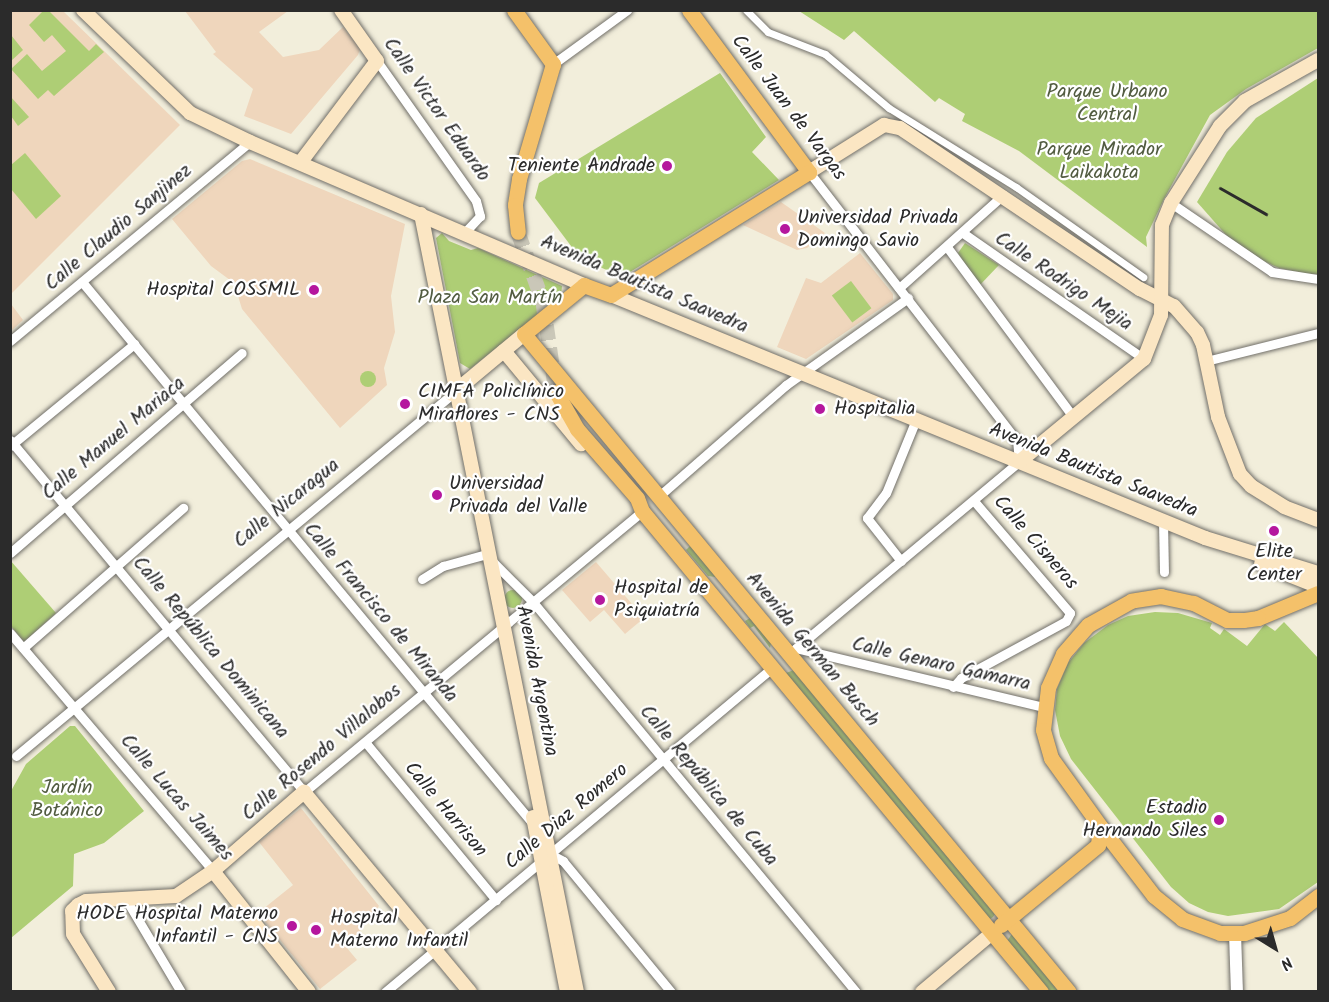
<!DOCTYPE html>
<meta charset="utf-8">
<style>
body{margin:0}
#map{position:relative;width:1329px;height:1002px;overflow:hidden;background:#f2eedb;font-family:Kalam,sans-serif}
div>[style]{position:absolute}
.built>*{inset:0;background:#efd6bc}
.green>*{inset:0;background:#aece75;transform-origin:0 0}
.round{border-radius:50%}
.primary-tunnel>*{height:15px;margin-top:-7.5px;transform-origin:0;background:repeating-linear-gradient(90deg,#cac7b8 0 15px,transparent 0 23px)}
.roads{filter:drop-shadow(0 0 2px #716f69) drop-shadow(0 0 2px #716f69)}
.pedestrian>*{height:7px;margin:-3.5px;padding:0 3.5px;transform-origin:3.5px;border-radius:3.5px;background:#fff}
.minor>*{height:9px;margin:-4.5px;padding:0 4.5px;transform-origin:4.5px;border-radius:4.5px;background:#fff}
.tertiary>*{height:12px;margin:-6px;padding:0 6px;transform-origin:6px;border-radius:6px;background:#fff}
.secondary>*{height:14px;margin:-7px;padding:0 7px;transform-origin:7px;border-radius:7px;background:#fbe6c3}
.primary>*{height:15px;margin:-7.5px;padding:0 7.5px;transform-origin:7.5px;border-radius:7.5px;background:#f4c16a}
.rail>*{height:3px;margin:-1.5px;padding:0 1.5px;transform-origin:1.5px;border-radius:1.5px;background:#2b2b2b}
.dots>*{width:16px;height:16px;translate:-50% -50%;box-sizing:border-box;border:3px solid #fff;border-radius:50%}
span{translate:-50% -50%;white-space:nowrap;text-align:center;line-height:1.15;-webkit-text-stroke:4.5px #fff;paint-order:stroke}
.park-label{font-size:20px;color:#525c41}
.street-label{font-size:20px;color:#2b2b2b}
.poi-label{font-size:20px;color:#2b2b2b}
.right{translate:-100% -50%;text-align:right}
.left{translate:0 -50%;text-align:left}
.frame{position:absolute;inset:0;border:12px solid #2b2b2b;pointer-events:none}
.north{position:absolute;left:1245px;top:918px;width:60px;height:60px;-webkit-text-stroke:4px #fff;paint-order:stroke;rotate:143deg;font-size:16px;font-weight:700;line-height:24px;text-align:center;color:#2b2b2b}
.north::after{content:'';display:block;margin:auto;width:21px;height:27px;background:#2b2b2b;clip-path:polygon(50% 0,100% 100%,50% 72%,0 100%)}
</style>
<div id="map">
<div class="built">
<div style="clip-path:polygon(11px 11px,63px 11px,180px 125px,11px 294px)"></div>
<div style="clip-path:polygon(185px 11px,288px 11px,259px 32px,283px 57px,319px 50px,343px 27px,360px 49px,358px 55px,291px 134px,244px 116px,253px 89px,213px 54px,216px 52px)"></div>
<div style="clip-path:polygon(250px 159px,405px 224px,391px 296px,395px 332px,384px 368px,387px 385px,340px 428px,242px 309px,234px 283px,211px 266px,172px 219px,242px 161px)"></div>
<div style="clip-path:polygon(781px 202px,825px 233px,807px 248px,797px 250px,743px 225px)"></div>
<div style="clip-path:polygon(860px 253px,893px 294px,893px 300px,806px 359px,777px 347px,806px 278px,821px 283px)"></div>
<div style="clip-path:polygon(11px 304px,23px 320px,11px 331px,10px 331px)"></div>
<div style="clip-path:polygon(596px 562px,644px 618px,625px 634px,604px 610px,590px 622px,562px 590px)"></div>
<div style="clip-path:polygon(301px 808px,379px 906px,347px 948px,357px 960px,320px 989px,258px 913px,293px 885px,259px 842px)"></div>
</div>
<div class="green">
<div style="clip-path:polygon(43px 11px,49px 11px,89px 51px,96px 44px,104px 52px,54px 96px,48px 90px,38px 99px,11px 69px,27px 54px,42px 71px,66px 51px,52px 35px,44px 42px,29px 25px)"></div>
<div style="clip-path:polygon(799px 11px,1318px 11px,1318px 48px,1246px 89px,1210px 115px,1164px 199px,1146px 237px,1147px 247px,1019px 151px,962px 121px,965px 114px,939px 98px,935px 102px,854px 31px,844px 40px)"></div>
<div style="clip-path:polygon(11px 35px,23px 50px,11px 61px,10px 61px)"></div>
<div style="clip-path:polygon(720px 73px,766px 137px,752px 152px,779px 180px,622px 277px,580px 258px,535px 198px,539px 183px)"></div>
<div style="clip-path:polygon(1318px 78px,1318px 274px,1307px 274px,1279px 268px,1257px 258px,1227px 236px,1197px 202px,1227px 152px,1256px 118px)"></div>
<div style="clip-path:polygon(10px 96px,29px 117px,18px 126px,11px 116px)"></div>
<div style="clip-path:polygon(25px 153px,61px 196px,36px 219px,11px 189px,11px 165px)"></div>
<div style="clip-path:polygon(442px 233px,449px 241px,471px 250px,478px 248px,562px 286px,561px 296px,470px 369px,460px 363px,436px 238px)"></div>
<div style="clip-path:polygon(965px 243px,999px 265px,979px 286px,958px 253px)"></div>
<div style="left:851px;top:281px;width:34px;height:24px;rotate:53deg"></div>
<div class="round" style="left:360px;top:371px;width:16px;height:16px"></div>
<div style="clip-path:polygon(691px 545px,716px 577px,708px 576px,686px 550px)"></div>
<div style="clip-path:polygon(10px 560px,56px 613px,24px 642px,11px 626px)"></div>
<div class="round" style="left:504px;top:590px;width:18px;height:18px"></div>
<div style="clip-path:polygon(1155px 612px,1178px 613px,1212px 623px,1210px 628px,1220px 635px,1224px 629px,1247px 646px,1265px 624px,1275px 631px,1284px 622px,1318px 658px,1318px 882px,1279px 909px,1228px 916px,1208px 912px,1189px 903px,1171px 887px,1071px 759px,1060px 736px,1055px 710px,1057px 689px,1068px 663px,1084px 643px,1108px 625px,1128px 616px)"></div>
<div style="clip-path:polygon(750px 618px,771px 643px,770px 648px,754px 626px,750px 628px,745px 621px)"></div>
<div style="clip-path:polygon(794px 670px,995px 914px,993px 917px,990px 919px,786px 673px)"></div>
<div style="clip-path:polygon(70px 726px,75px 726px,144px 811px,104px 843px,74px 854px,73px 886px,11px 938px,11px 791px,26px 764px)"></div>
<div style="clip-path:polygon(1012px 934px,1062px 991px,1048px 991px,1007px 941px)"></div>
</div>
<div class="primary-tunnel">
<div style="left:518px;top:232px;width:74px;rotate:70.3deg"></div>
<div style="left:543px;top:302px;width:91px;rotate:81.8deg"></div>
</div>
<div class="roads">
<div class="pedestrian">
<div style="left:746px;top:10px;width:31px;rotate:45deg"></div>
<div style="left:768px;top:32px;width:61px;rotate:21.1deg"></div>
<div style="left:825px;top:54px;width:84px;rotate:40.2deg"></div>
<div style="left:889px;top:108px;width:150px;rotate:31.9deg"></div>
<div style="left:1016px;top:187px;width:156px;rotate:35.3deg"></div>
</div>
<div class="minor">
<div style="left:377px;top:61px;width:171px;rotate:54.7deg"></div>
<div style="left:476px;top:201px;width:16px;rotate:75deg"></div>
<div style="left:480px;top:216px;width:22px;rotate:133deg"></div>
<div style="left:553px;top:64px;width:92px;rotate:-36.1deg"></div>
<div style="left:1171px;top:203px;width:122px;rotate:34.3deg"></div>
<div style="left:1272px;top:272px;width:47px;rotate:8.7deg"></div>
<div style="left:963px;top:233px;width:221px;rotate:34.8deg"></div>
<div style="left:947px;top:247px;width:213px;rotate:53.4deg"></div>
<div style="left:83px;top:283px;width:705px;rotate:50.24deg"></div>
<div style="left:899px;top:288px;width:140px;rotate:-41.8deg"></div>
<div style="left:10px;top:341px;width:312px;rotate:-39.7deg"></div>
<div style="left:1206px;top:361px;width:115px;rotate:-14deg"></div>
<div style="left:10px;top:440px;width:459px;rotate:50.1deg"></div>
<div style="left:304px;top:792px;width:440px;rotate:-39.7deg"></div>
<div style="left:10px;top:446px;width:161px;rotate:-39.4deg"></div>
<div style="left:658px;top:497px;width:170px;rotate:-41.2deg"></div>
<div style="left:786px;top:385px;width:150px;rotate:-35.5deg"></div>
<div style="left:1163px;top:521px;width:51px;rotate:88.9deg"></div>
<div style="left:10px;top:553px;width:306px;rotate:-40.8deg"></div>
<div style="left:901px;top:561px;width:55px;rotate:-128.3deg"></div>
<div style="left:867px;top:518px;width:31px;rotate:-53deg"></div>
<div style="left:886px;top:493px;width:77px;rotate:-67.8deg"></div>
<div style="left:493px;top:562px;width:57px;rotate:45deg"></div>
<div style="left:533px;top:602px;width:506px;rotate:50.37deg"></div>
<div style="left:422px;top:579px;width:25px;rotate:-32deg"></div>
<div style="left:443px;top:566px;width:41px;rotate:-15.4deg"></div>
<div style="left:10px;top:633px;width:313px;rotate:49.5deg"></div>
<div style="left:23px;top:648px;width:213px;rotate:-41.2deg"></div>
<div style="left:796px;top:648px;width:255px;rotate:13.4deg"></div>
<div style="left:789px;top:654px;width:300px;rotate:-39.9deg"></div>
<div style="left:1019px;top:462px;width:21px;rotate:-95deg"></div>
<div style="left:1017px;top:441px;width:340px;rotate:-127.7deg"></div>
<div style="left:953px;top:687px;width:12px;rotate:-48deg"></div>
<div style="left:961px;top:678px;width:119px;rotate:-28.5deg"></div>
<div style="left:1066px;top:621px;width:9px;rotate:-63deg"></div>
<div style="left:1070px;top:613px;width:148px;rotate:-130.6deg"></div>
<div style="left:366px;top:743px;width:204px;rotate:50.4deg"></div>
<div style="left:16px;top:756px;width:565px;rotate:-39.69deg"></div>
<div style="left:550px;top:854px;width:15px;rotate:28deg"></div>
<div style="left:563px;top:861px;width:170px;rotate:50.5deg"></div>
<div style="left:127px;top:901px;width:106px;rotate:59.3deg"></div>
<div style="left:385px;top:992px;width:505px;rotate:-39.94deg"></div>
</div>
<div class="tertiary">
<div style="left:1235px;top:933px;width:59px;rotate:88.1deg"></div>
</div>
<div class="secondary">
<div style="left:83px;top:10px;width:149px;rotate:43.9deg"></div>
<div style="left:190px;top:113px;width:67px;rotate:25.8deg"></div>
<div style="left:250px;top:142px;width:363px;rotate:23.2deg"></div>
<div style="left:300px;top:163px;width:128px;rotate:-53deg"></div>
<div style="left:377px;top:61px;width:62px;rotate:-125.2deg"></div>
<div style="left:809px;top:172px;width:89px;rotate:-32.1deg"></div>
<div style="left:884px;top:125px;width:16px;rotate:11deg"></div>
<div style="left:900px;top:128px;width:289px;rotate:33.9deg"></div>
<div style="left:1140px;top:289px;width:38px;rotate:27deg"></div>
<div style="left:1174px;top:306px;width:35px;rotate:49deg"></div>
<div style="left:1197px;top:332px;width:14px;rotate:65deg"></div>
<div style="left:1203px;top:345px;width:74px;rotate:78.2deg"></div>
<div style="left:1218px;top:417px;width:61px;rotate:68.9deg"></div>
<div style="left:1240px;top:474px;width:16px;rotate:47deg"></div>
<div style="left:1251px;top:486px;width:39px;rotate:32deg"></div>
<div style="left:1284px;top:507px;width:36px;rotate:21deg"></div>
<div style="left:421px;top:214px;width:793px;rotate:78.66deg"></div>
<div style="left:611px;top:295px;width:642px;rotate:22.25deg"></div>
<div style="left:1205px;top:538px;width:118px;rotate:17.2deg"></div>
<div style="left:504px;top:351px;width:121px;rotate:50.4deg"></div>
<div style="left:452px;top:394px;width:94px;rotate:-39.8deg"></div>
<div style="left:1019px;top:462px;width:162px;rotate:-39.5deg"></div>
<div style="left:1144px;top:359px;width:47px;rotate:-68.9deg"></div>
<div style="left:1161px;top:315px;width:90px;rotate:-89.4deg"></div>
<div style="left:1162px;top:225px;width:24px;rotate:-68deg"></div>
<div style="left:1171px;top:203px;width:91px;rotate:-57.5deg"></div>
<div style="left:1220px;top:126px;width:35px;rotate:-45deg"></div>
<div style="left:1245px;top:101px;width:84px;rotate:-29.3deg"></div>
<div style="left:1261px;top:564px;width:57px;rotate:21.6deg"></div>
<div style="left:533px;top:817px;width:178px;rotate:79deg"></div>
<div style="left:213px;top:871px;width:154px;rotate:51.6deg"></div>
<div style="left:109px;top:992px;width:68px;rotate:-121.8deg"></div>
<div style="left:73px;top:934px;width:23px;rotate:-92deg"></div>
<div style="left:72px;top:911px;width:8px;rotate:-45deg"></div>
<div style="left:78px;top:905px;width:9px;rotate:-27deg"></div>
<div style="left:86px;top:901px;width:90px;rotate:-3.2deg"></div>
<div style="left:176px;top:896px;width:45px;rotate:-34deg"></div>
<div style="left:213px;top:871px;width:121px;rotate:-41deg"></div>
<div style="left:304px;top:792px;width:260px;rotate:50.3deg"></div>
<div style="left:922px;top:992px;width:92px;rotate:-40.1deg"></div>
</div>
<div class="primary">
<div style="left:514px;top:10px;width:67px;rotate:54.2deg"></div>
<div style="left:553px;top:64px;width:120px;rotate:106.5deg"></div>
<div style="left:519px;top:179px;width:26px;rotate:99deg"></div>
<div style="left:515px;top:205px;width:27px;rotate:84deg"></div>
<div style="left:689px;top:10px;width:202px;rotate:53.5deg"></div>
<div style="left:809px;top:172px;width:233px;rotate:148.2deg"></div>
<div style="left:611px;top:295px;width:29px;rotate:-160deg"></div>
<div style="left:584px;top:285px;width:77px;rotate:140.8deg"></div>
<div style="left:524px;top:334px;width:854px;rotate:50.37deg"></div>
<div style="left:556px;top:392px;width:43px;rotate:60.4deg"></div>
<div style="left:577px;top:429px;width:91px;rotate:49deg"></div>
<div style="left:637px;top:498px;width:14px;rotate:69deg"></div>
<div style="left:642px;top:511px;width:625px;rotate:50.32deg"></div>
<div style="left:1318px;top:593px;width:65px;rotate:157.4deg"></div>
<div style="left:1258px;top:618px;width:15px;rotate:172deg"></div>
<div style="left:1243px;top:620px;width:16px;rotate:180deg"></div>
<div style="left:1227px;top:620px;width:38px;rotate:-153deg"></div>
<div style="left:1193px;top:603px;width:33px;rotate:-168deg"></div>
<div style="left:1161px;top:596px;width:30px;rotate:171deg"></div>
<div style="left:1131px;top:601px;width:49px;rotate:150.8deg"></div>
<div style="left:1088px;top:625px;width:38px;rotate:131deg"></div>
<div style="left:1063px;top:654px;width:37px;rotate:114deg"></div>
<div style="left:1048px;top:688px;width:42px;rotate:96.8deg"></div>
<div style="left:1043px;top:730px;width:29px;rotate:74deg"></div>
<div style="left:1051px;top:758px;width:84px;rotate:54.2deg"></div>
<div style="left:1100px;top:826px;width:88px;rotate:52.4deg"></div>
<div style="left:1154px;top:896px;width:36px;rotate:39deg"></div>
<div style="left:1182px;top:919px;width:40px;rotate:20.2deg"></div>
<div style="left:1220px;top:933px;width:24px"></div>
<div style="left:1244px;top:933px;width:48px;rotate:-18.1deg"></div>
<div style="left:1290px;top:918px;width:36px;rotate:-38deg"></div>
<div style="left:1001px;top:925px;width:126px;rotate:-39.5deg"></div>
<div style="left:1098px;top:845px;width:19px;rotate:-84deg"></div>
</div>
</div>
<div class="rail">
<div style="left:1220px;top:188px;width:53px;rotate:29.5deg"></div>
</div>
<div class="dots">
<div style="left:667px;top:166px;background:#b5179e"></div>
<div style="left:785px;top:229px;background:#b5179e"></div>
<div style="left:314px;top:290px;background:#b5179e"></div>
<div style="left:405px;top:404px;background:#b5179e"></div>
<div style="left:820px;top:409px;background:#b5179e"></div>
<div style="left:437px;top:495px;background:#b5179e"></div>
<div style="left:1274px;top:531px;background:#b5179e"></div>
<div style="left:600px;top:600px;background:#b5179e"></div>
<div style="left:1219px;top:820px;background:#b5179e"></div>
<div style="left:292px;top:926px;background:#b5179e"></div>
<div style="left:316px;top:930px;background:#b5179e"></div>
</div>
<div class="park-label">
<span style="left:1107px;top:104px">Parque Urbano<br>Central</span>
<span style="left:1099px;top:162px">Parque Mirador<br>Laikakota</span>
<span style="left:490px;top:298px">Plaza San Martín</span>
<span style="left:67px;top:800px">Jardín<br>Botánico</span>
</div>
<div class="street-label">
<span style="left:788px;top:108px;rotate:53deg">Calle Juan de Vargas</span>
<span style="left:436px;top:110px;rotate:55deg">Calle Victor Eduardo</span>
<span style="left:119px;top:228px;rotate:-40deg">Calle Claudio Sanjinez</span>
<span style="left:1063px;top:282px;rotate:34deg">Calle Rodrigo Mejia</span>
<span style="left:644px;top:285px;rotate:23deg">Avenida Bautista Saavedra</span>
<span style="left:114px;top:439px;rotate:-40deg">Calle Manuel Mariaca</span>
<span style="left:1093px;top:471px;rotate:22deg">Avenida Bautista Saavedra</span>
<span style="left:287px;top:504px;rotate:-39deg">Calle Nicaragua</span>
<span style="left:1035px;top:543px;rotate:49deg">Calle Cisneros</span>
<span style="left:380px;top:613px;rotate:50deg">Calle Francisco de Miranda</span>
<span style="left:210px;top:648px;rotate:50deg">Calle República Dominicana</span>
<span style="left:812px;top:650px;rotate:50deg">Avenida German Busch</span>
<span style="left:941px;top:665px;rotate:13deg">Calle Genaro Gamarra</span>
<span style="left:536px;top:681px;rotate:79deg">Avenida Argentina</span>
<span style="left:322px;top:753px;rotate:-40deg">Calle Rosendo Villalobos</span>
<span style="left:708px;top:786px;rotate:50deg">Calle República de Cuba</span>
<span style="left:176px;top:798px;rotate:49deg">Calle Lucas Jaimes</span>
<span style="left:445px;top:810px;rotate:50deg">Calle Harrison</span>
<span style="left:567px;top:817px;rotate:-40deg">Calle Diaz Romero</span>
</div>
<div class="poi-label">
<span class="right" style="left:655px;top:166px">Teniente Andrade</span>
<span class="left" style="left:797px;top:230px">Universidad Privada<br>Domingo Savio</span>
<span class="right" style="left:300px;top:290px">Hospital COSSMIL</span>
<span class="left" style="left:418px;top:404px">CIMFA Policlínico<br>Miraflores - CNS</span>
<span class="left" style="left:834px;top:409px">Hospitalia</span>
<span class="left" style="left:449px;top:496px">Universidad<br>Privada del Valle</span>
<span style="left:1274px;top:564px">Elite<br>Center</span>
<span class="left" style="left:614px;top:600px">Hospital de<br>Psiquiatría</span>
<span class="right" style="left:1207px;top:820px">Estadio<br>Hernando Siles</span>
<span class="right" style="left:278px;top:926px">HODE Hospital Materno<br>Infantil - CNS</span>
<span class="left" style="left:330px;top:930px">Hospital<br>Materno Infantil</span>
</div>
<div class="frame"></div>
<div class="north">N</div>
</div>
